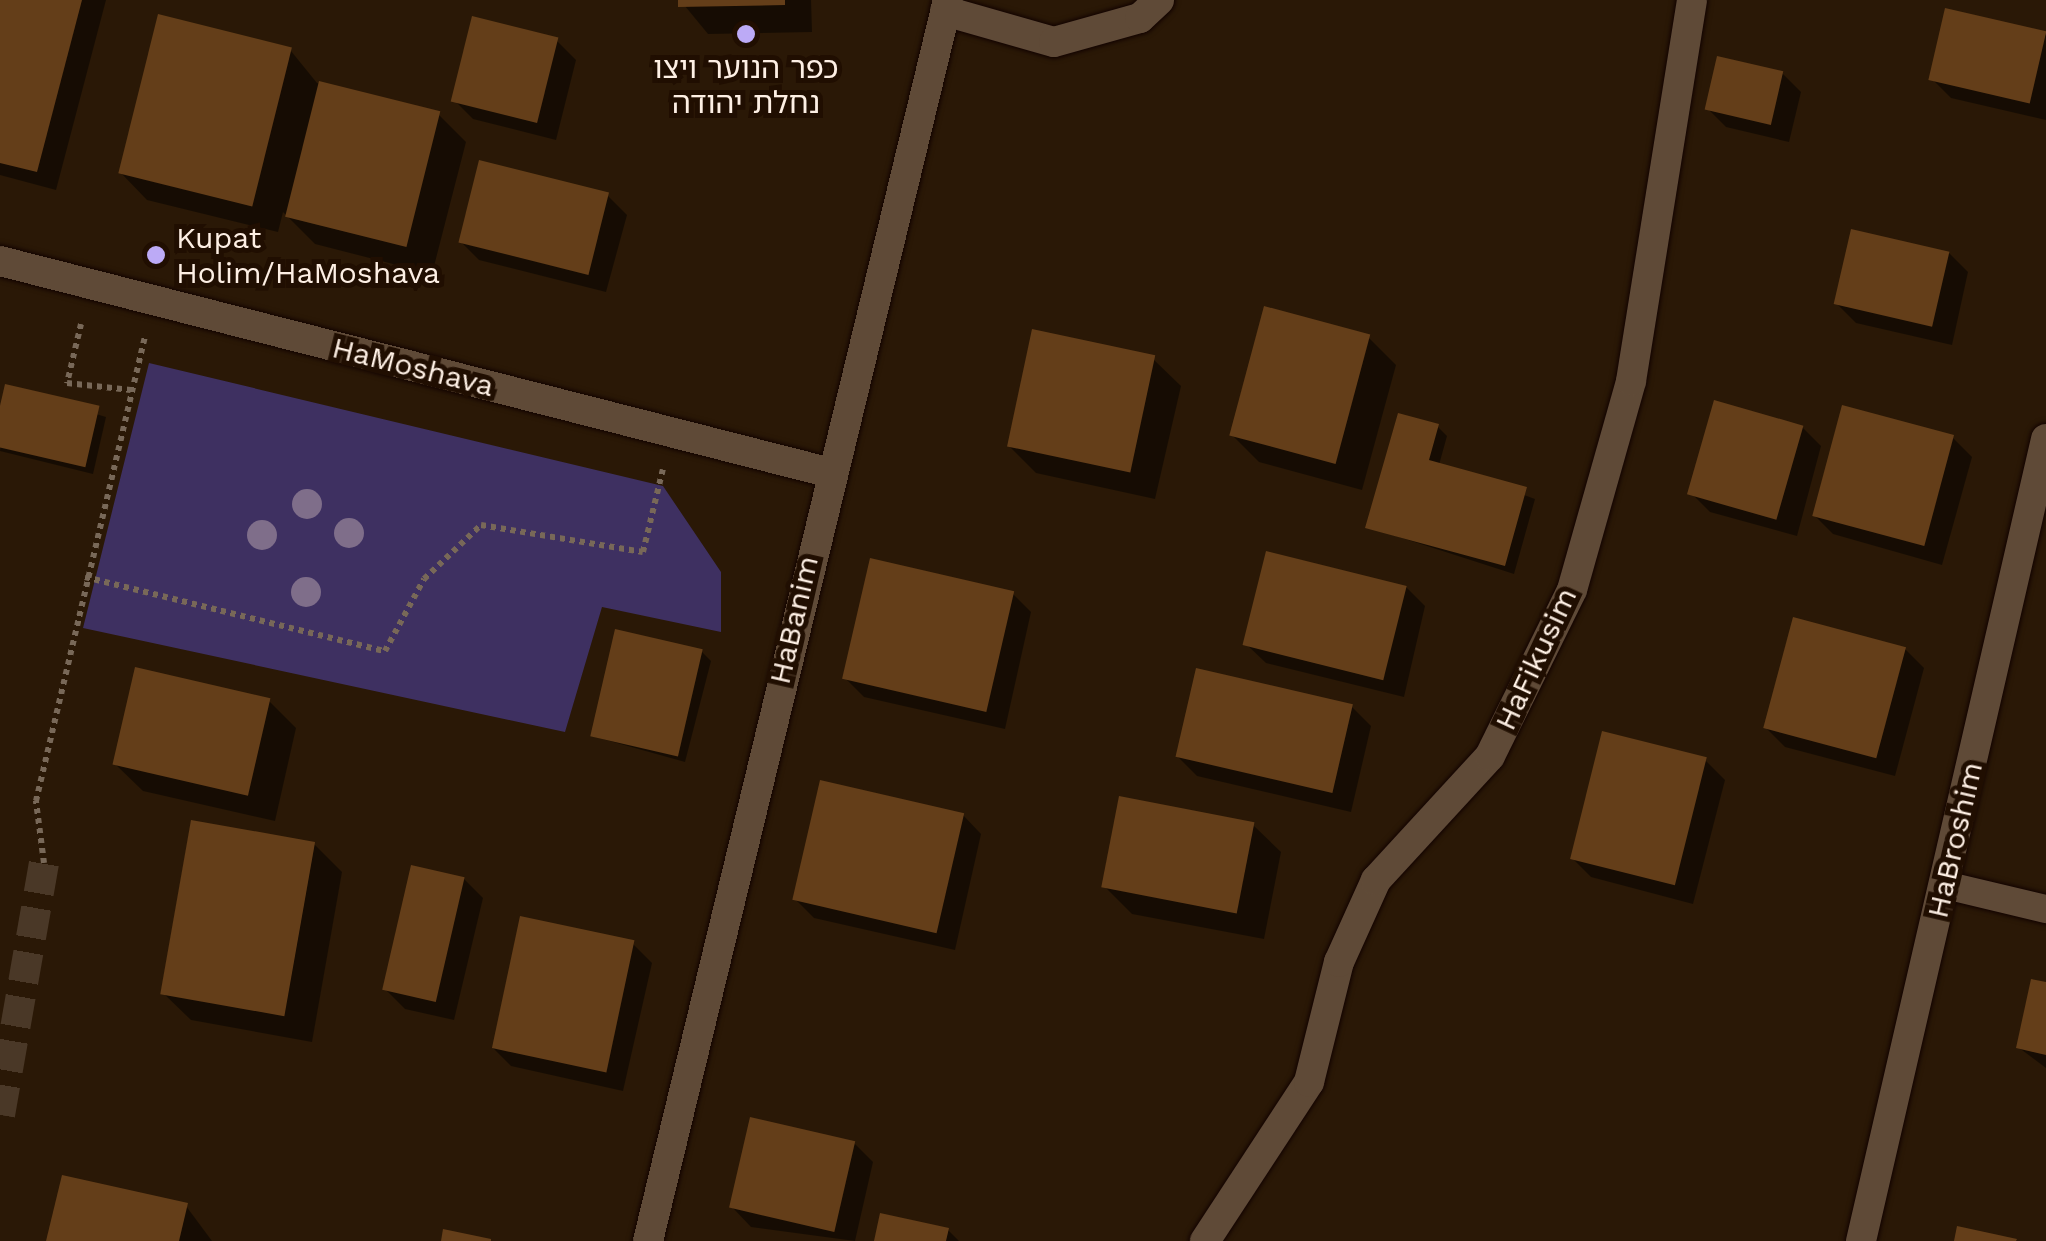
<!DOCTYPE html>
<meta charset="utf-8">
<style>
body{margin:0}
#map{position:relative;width:2046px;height:1241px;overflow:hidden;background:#2a1806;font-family:"Work Sans","Noto Sans Hebrew",sans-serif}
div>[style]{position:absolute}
.green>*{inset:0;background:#3e3061}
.shadow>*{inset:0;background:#0007}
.building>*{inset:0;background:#643e19;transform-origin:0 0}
.street-tunnel>*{height:30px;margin-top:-15px;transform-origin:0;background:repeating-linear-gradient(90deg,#4a3827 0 30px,transparent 0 45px)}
.path>*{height:6px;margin-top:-3px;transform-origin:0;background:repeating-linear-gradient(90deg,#786858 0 5px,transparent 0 10px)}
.roads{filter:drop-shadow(0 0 2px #120300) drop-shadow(0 0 2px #120300)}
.lane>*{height:28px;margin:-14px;padding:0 14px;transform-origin:14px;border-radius:14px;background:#5f4a37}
.street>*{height:30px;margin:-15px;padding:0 15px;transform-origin:15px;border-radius:15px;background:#5f4a37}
.trees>*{width:30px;height:30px;margin:-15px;border-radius:50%;background:#7f6e8a}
.dots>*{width:28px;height:28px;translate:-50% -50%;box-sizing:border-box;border:5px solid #200e01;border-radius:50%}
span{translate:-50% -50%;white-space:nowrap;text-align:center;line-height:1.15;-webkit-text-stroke:10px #200e01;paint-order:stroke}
.poi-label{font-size:30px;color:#fdefe4}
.left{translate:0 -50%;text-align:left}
.street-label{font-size:30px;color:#fdefe4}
</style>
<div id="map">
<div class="green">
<div style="clip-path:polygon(149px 363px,663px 486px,721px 572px,721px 632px,602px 607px,565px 732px,83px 628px)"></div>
</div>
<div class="shadow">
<div style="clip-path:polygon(0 0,106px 0,56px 190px,0 175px)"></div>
<div style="clip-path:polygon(680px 0,811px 0,812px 32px,708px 34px)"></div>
<div style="clip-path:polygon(1946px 11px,2046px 35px,2046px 120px,1951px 98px,1932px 79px)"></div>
<div style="clip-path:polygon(557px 41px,576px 60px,556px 140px,473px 119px,454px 100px)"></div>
<div style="clip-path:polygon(291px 51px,317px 83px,438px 114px,466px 142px,432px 274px,315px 244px,283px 212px,278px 232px,147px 200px,120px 172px)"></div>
<div style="clip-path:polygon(1782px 73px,1801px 92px,1789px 142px,1726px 127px,1707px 108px)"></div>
<div style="clip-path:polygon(608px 196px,627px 215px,606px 292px,479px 260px,460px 241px)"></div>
<div style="clip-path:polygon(1949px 253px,1968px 272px,1952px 345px,1856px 323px,1837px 304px)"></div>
<div style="clip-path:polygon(1368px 337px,1396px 365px,1362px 490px,1259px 462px,1231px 434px)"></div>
<div style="clip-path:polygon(1153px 359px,1181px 386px,1155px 499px,1036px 473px,1008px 445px)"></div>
<div style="clip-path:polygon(7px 387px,106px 417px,93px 474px,0 451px)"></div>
<div style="clip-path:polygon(1438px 427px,1447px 436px,1439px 465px,1535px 499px,1514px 574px,1368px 527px)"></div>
<div style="clip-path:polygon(1802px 427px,1821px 446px,1797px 536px,1710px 512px,1691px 493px)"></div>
<div style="clip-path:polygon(1953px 438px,1972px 457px,1942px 565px,1833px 534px,1814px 515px)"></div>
<div style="clip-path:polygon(1406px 587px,1425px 606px,1404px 697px,1266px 663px,1246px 644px)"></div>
<div style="clip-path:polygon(1012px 593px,1031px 612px,1005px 729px,864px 697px,845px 678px)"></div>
<div style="clip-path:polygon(1905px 649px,1924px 668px,1895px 776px,1785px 747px,1766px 728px)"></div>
<div style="clip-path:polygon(702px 652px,711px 661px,685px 762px,592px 736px)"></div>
<div style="clip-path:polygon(268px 700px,296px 728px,275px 821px,143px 791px,115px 764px)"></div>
<div style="clip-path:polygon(1352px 707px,1371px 726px,1351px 812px,1197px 776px,1178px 757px)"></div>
<div style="clip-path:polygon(1706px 761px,1725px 780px,1693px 904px,1591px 877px,1572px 858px)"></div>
<div style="clip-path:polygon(962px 814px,981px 834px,955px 950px,814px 918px,795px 899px)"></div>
<div style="clip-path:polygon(1253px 825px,1281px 852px,1264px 939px,1132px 914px,1104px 886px)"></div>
<div style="clip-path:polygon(314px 844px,342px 872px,312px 1042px,191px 1020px,163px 993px)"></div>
<div style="clip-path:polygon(464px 879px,483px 898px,454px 1020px,405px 1009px,386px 990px)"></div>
<div style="clip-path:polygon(633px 944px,652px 963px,623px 1091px,511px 1066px,492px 1047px)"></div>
<div style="clip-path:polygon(2046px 985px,2046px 1068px,2018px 1047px)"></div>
<div style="clip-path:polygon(854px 1143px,873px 1162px,855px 1241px,751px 1227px,732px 1207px)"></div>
<div style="clip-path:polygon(186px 1206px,212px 1241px,49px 1241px)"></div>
<div style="clip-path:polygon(948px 1230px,959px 1241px,876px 1241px)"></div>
</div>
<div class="building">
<div style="clip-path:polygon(0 0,82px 0,37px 172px,0 163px)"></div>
<div style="clip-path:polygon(678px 0,785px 0,785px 5px,678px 7px)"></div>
<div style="left:1945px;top:8px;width:104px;height:74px;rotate:13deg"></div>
<div style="left:158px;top:14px;width:138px;height:164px;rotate:14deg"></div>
<div style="left:472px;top:16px;width:89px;height:88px;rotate:14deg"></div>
<div style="left:1717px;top:56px;width:68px;height:55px;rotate:13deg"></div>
<div style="left:319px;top:81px;width:125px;height:140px;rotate:14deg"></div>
<div style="left:479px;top:160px;width:134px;height:85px;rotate:14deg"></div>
<div style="left:1851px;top:229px;width:101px;height:77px;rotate:13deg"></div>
<div style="left:1264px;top:306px;width:110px;height:134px;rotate:15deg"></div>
<div style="left:1032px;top:329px;width:126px;height:120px;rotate:12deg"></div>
<div style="left:5px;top:384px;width:97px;height:63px;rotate:13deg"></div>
<div style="left:1714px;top:400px;width:93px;height:98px;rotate:16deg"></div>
<div style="left:1842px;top:405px;width:116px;height:115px;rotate:15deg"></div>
<div style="clip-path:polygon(1398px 413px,1439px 424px,1429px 460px,1527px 487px,1505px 566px,1365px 528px)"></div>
<div style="left:1266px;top:551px;width:145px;height:97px;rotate:14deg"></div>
<div style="left:870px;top:558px;width:148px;height:124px;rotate:13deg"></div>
<div style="left:1793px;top:617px;width:117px;height:115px;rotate:15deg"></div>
<div style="left:615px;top:629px;width:90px;height:110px;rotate:13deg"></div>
<div style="left:135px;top:667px;width:139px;height:100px;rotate:13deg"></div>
<div style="left:1196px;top:668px;width:161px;height:91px;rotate:13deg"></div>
<div style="left:1602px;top:731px;width:108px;height:132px;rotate:14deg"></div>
<div style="left:820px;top:780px;width:148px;height:123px;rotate:13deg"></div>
<div style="left:1119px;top:796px;width:138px;height:93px;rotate:11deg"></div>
<div style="left:191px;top:820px;width:126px;height:177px;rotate:10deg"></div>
<div style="left:411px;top:865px;width:55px;height:128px;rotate:13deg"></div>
<div style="left:520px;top:916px;width:117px;height:135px;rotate:12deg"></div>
<div style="clip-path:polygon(2031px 979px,2046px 982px,2046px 1055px,2016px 1048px)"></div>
<div style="left:750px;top:1117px;width:108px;height:93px;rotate:13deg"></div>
<div style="clip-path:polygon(62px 1175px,188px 1203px,179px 1241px,46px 1241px)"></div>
<div style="clip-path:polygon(880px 1213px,949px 1228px,946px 1241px,874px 1241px)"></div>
<div style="clip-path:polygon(1957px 1226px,2017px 1239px,2016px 1241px,1954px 1241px)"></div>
<div style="clip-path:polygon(443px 1229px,491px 1239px,491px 1241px,441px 1241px)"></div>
</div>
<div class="street-tunnel">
<div style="left:0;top:1115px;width:256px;rotate:-80.1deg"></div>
</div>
<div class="path">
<div style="left:81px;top:324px;width:61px;rotate:103.3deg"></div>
<div style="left:67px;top:383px;width:64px;rotate:6.2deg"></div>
<div style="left:85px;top:577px;width:309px;rotate:13.9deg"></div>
<div style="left:385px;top:651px;width:82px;rotate:-61.6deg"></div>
<div style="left:424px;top:579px;width:79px;rotate:-43.5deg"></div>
<div style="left:481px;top:525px;width:164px;rotate:9.5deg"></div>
<div style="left:643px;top:552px;width:85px;rotate:-76.5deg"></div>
<div style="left:44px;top:863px;width:63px;rotate:-97.4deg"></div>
<div style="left:36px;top:801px;width:477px;rotate:-76.8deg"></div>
</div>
<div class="roads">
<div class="lane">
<div style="left:1945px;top:885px;width:104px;rotate:13.4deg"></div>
</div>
<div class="street">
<div style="left:945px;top:11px;width:113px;rotate:15.9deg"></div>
<div style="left:1054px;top:42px;width:89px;rotate:-15.6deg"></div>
<div style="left:1140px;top:18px;width:26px;rotate:-43deg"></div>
<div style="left:0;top:261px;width:853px;rotate:14.31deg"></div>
<div style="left:648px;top:1241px;width:1277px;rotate:-76.41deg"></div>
<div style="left:1205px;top:1241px;width:190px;rotate:-56.8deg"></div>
<div style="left:1309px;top:1082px;width:124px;rotate:-76deg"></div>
<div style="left:1339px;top:962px;width:90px;rotate:-65.7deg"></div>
<div style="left:1376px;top:880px;width:168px;rotate:-47.4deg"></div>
<div style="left:1490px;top:756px;width:185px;rotate:-63.7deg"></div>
<div style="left:1572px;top:590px;width:217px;rotate:-74.2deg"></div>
<div style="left:1631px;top:381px;width:386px;rotate:-80.9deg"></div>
<div style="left:1861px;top:1241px;width:823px;rotate:-77.01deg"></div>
</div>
</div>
<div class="trees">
<div style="left:307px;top:504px"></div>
<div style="left:349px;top:533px"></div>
<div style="left:262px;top:535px"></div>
<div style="left:306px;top:592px"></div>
</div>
<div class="dots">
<div style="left:746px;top:34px;background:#bcaaf6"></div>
<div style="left:156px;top:255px;background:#bcaaf6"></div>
</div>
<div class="poi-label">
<span style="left:746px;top:85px">כפר הנוער ויצו<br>נחלת יהודה</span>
<span class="left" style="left:176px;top:255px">Kupat<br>Holim/HaMoshava</span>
</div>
<div class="street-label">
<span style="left:413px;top:367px;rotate:14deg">HaMoshava</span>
<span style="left:794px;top:620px;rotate:-77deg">HaBanim</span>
<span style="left:1536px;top:659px;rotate:-65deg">HaFikusim</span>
<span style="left:1955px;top:840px;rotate:-77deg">HaBroshim</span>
</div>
</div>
